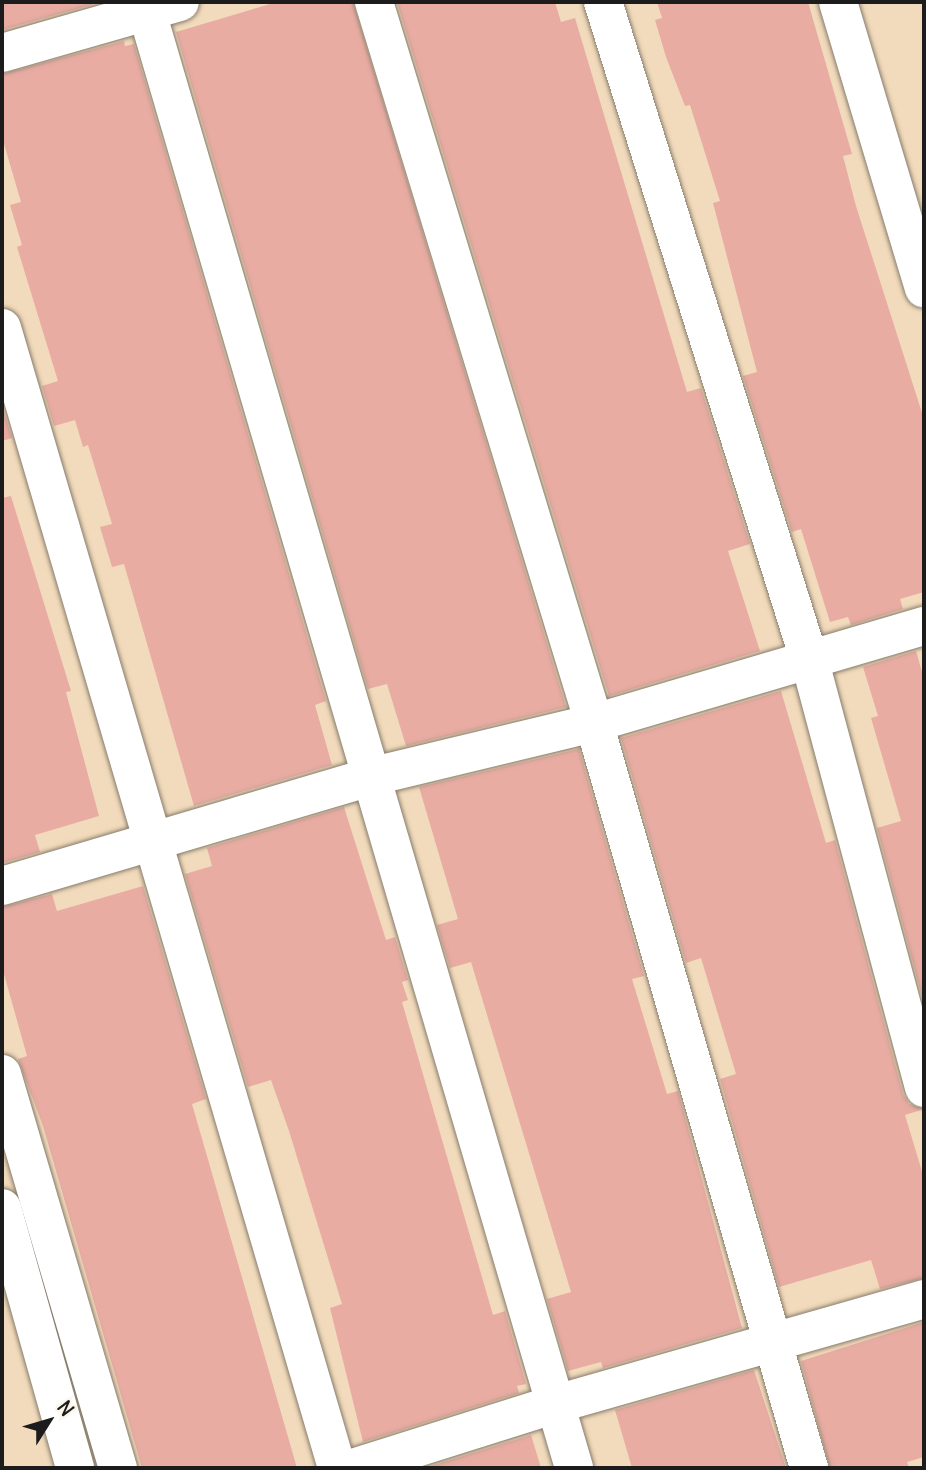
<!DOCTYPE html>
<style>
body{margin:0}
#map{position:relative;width:926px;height:1470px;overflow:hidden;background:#f2dbbc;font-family:Delius,sans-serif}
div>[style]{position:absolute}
.building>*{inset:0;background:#e8aca3}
.roads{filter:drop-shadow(0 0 2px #877c6c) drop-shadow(0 0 2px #877c6c)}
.minor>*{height:38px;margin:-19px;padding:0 19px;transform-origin:19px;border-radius:19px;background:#fff}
span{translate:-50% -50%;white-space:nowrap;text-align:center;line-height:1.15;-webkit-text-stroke:5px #fbf7ec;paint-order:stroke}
.frame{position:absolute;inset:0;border:4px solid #1c1c1c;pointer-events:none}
.north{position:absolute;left:14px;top:1386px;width:70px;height:70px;-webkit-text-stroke:5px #fbf7ec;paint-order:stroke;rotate:53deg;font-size:19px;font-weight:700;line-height:28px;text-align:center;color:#1c1c1c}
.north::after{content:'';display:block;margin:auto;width:24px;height:32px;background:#1c1c1c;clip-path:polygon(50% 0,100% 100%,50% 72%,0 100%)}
</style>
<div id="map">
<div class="building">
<div style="clip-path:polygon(2px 2px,101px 2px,2px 30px)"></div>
<div style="clip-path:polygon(277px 2px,353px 2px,566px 707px,406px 746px,387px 684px,368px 689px,176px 32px)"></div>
<div style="clip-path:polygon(397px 2px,555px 2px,561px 22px,575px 18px,687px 392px,701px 388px,750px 544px,728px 551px,760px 651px,609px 696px)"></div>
<div style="clip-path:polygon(657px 2px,808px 2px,852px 154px,843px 156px,856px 206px,924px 419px,924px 592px,900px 599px,903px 609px,851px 625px,848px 617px,830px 622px,801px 529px,792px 532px,743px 376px,757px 372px,713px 203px,720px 201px,690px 105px,685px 106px,666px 57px,655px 20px,662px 18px)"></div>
<div style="clip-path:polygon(124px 41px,125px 46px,134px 44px,326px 701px,315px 705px,332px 765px,194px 806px,124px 564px,112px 567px,100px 527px,112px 524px,88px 445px,83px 447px,75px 420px,54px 426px,42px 386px,58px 381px,17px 247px,22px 245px,10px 205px,21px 202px,2px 137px,2px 74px)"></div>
<div style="clip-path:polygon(2px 405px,12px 438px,2px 441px)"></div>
<div style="clip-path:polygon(11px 496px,71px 691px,66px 692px,99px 816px,35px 835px,40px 852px,2px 863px,2px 498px)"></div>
<div style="clip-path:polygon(916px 651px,924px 679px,924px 1004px,877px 828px,901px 821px,871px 718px,878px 716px,863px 667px)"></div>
<div style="clip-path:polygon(781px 691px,826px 843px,835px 840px,903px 1094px,909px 1104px,924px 1109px,905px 1115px,924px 1178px,924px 1278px,880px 1289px,871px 1260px,779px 1287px,720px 1079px,736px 1074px,701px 958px,686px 963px,621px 738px)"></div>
<div style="clip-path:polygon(579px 749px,644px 976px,632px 979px,667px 1094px,678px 1091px,742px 1328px,603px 1368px,601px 1362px,568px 1371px,547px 1299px,571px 1292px,471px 962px,450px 968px,437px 925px,458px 919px,419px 787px)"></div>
<div style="clip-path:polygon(344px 807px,386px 940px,395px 937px,408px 980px,402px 982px,408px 1000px,402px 1002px,493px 1315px,505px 1311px,526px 1384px,517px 1386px,519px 1393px,363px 1442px,330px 1308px,342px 1304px,289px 1131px,271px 1080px,248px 1087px,185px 874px,212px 866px,207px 848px)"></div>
<div style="clip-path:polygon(143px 886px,206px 1099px,192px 1104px,297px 1468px,142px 1468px,43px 1126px,18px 1059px,27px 1056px,2px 967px,2px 907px,52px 894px,57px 911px)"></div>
<div style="clip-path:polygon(924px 1322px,924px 1457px,907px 1462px,909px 1468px,830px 1468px,801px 1361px)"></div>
<div style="clip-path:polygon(754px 1370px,786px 1468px,632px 1468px,615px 1410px)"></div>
<div style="clip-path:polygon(531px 1435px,541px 1468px,425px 1468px)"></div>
</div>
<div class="roads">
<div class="minor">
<div style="left:144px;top:2px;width:1528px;rotate:73.65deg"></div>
<div style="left:374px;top:2px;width:754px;rotate:73.03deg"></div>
<div style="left:594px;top:723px;width:775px;rotate:73.9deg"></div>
<div style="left:603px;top:2px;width:692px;rotate:72.59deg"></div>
<div style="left:810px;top:662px;width:441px;rotate:75deg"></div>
<div style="left:838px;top:2px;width:299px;rotate:73.3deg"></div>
<div style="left:2px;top:53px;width:185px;rotate:-16deg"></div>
<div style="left:2px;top:328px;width:1188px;rotate:73.62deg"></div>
<div style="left:2px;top:886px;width:383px;rotate:-16.5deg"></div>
<div style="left:369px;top:777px;width:231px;rotate:-13.5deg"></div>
<div style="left:594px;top:723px;width:344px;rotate:-16.4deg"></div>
<div style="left:2px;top:1074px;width:411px;rotate:73.6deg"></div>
<div style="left:2px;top:1208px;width:270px;rotate:74.3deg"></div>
<div style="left:353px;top:1468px;width:213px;rotate:-17.5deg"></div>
<div style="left:556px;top:1404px;width:383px;rotate:-15.9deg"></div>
</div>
</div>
<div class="frame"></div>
<div class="north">N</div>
</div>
